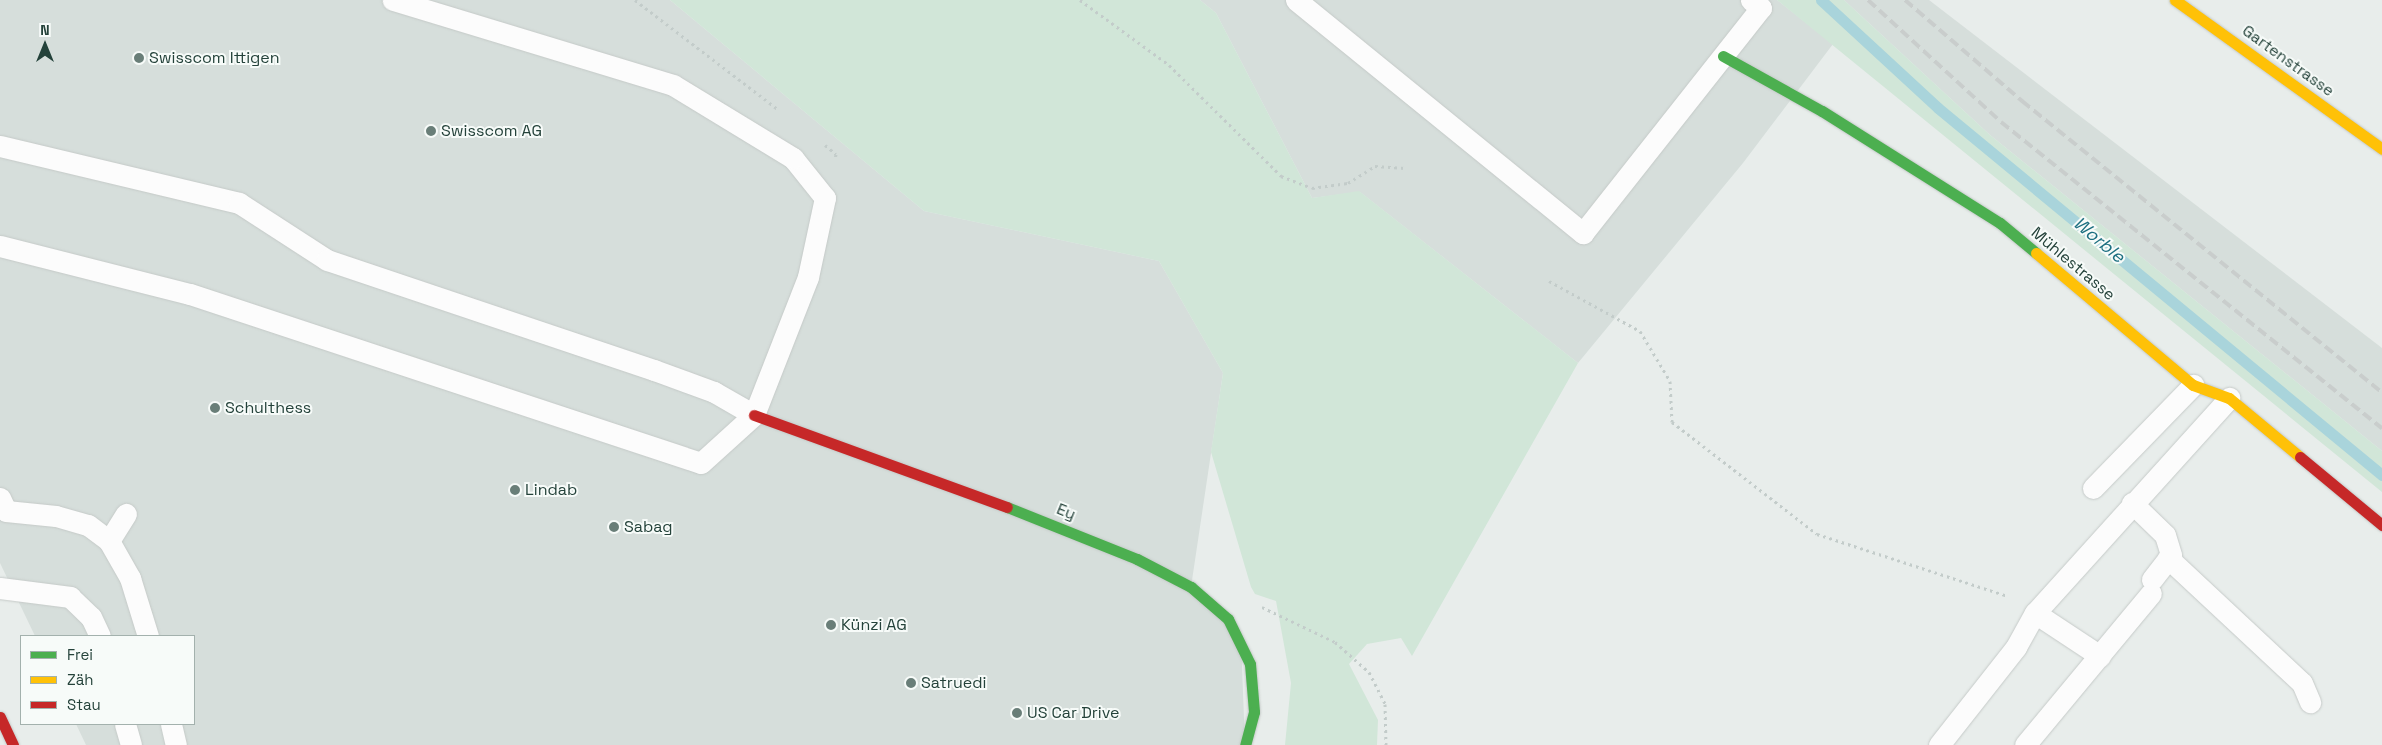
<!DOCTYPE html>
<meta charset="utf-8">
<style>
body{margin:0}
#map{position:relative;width:2382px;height:745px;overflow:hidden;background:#e8edeb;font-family:"Space Grotesk",sans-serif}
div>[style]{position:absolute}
.built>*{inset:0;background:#d6dedb}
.green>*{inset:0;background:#d1e6d8}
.stream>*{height:11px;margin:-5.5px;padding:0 5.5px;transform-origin:5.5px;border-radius:5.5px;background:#a9d4db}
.path>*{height:3px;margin-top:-1.5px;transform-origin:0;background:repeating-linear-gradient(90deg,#c3ccca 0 2.5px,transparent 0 6.5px)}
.roads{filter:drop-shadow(0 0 1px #c5cac8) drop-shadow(0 0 1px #c5cac8)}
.lane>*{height:21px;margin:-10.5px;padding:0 10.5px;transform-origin:10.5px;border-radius:10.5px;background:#fcfcfc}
.fast>*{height:11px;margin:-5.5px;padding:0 5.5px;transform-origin:5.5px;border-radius:5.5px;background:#4caf50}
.slow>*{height:11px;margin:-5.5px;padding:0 5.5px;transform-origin:5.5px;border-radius:5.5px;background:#ffc107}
.jam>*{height:11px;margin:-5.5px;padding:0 5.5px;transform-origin:5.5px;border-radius:5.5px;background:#c62828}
.rail>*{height:4px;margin-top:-2px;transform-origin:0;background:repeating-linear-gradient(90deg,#c9cdcc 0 10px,transparent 0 15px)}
.dots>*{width:14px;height:14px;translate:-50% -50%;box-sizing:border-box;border:2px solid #f7fbf9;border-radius:50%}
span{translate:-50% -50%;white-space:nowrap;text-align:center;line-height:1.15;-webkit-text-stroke:4px #f7fbf9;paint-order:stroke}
.poi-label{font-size:16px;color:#24423a}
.left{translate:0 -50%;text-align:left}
.street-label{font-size:16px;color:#24423a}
.water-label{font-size:18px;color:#1c6f80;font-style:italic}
.legend{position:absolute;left:20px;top:635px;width:175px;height:90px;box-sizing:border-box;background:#f7fbf9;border:1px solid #a3b1ad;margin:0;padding:6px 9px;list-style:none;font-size:15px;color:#24423a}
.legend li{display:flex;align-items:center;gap:10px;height:25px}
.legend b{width:25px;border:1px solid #a3b1ad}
.north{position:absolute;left:20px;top:20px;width:50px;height:50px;-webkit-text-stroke:4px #f7fbf9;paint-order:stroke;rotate:0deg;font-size:14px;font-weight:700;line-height:20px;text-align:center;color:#24423a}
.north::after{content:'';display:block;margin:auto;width:18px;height:22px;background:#24423a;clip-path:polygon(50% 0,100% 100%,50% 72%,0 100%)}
</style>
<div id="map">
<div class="built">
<div style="clip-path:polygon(0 0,670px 0,924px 211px,1159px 261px,1223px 373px,1191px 587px,1241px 640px,1245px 745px,86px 745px,76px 724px,194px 724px,194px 636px,35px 636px,0 563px)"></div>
<div style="clip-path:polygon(1200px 0,1777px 0,1833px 44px,1743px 163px,1578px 363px,1360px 192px,1312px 198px,1216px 13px)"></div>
<div style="clip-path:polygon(1844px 0,1929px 0,2382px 348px,2382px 451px,1990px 135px)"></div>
</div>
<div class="green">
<div style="clip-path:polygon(670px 0,1200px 0,1216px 13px,1312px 198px,1359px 191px,1578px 363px,1412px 656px,1401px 638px,1367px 644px,1349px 664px,1378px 720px,1377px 745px,1285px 745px,1291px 683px,1276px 601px,1255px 594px,1251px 587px,1211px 452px,1223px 373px,1159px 261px,924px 211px)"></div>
<div style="clip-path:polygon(1777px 0,1844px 0,1990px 135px,2382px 451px,2382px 492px)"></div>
</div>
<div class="stream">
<div style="left:1821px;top:0;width:159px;rotate:42.7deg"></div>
<div style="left:1938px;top:108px;width:576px;rotate:39.58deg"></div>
</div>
<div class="path">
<div style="left:635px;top:0;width:181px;rotate:37.4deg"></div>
<div style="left:1080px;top:0;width:110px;rotate:36.1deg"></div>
<div style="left:1169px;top:65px;width:158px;rotate:44.7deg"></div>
<div style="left:1281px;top:176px;width:33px;rotate:21deg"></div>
<div style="left:1312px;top:188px;width:36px;rotate:-8deg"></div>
<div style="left:1348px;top:183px;width:32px;rotate:-32deg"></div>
<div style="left:1375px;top:166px;width:30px;rotate:4deg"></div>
<div style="left:825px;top:145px;width:14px;rotate:39deg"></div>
<div style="left:836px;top:154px;width:5px;rotate:101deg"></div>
<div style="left:1549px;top:281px;width:104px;rotate:28.8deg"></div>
<div style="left:1640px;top:331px;width:58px;rotate:59deg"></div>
<div style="left:1670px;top:381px;width:41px;rotate:87.2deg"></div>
<div style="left:1672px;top:422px;width:183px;rotate:37.7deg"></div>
<div style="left:1817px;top:534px;width:201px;rotate:18deg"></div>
<div style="left:1262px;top:607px;width:81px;rotate:25.6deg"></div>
<div style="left:1335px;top:642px;width:45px;rotate:41.4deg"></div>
<div style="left:1369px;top:672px;width:36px;rotate:63deg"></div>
<div style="left:1385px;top:704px;width:41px;rotate:88.6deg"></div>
</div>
<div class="roads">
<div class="lane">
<div style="left:1296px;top:0;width:370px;rotate:39.1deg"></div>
<div style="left:1583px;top:233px;width:287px;rotate:-51.7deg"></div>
<div style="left:1761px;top:8px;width:13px;rotate:-141deg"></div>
<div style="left:0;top:146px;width:246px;rotate:13.4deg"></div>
<div style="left:239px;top:203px;width:105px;rotate:32.9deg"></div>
<div style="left:327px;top:260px;width:345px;rotate:18.6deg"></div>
<div style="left:654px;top:370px;width:64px;rotate:20.1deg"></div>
<div style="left:714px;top:392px;width:46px;rotate:29.9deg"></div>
<div style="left:0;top:246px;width:196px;rotate:14.2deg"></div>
<div style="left:190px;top:294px;width:538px;rotate:18.3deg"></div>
<div style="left:701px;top:463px;width:72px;rotate:-42.2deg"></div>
<div style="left:754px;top:415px;width:148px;rotate:-68.6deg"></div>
<div style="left:808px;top:277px;width:81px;rotate:-77.9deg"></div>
<div style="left:825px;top:198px;width:51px;rotate:-128.7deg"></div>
<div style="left:793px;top:158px;width:140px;rotate:-148.7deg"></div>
<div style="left:673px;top:85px;width:293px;rotate:-163.1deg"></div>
<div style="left:2093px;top:488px;width:144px;rotate:-45.8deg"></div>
<div style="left:0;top:498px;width:14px;rotate:65deg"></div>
<div style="left:6px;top:511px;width:50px;rotate:5.7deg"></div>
<div style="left:56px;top:516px;width:33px;rotate:16deg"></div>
<div style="left:88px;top:525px;width:26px;rotate:37deg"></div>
<div style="left:109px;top:541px;width:43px;rotate:60.4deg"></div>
<div style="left:130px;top:578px;width:61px;rotate:72.8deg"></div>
<div style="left:2132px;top:503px;width:46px;rotate:44.1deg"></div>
<div style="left:2165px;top:535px;width:21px;rotate:73deg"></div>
<div style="left:2171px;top:555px;width:31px;rotate:128deg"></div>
<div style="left:109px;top:541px;width:32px;rotate:-58deg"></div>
<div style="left:2168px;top:558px;width:183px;rotate:43deg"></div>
<div style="left:2302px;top:683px;width:21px;rotate:67deg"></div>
<div style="left:0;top:588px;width:71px;rotate:7.3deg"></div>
<div style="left:70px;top:597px;width:29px;rotate:44deg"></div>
<div style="left:91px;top:617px;width:21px;rotate:65deg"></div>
<div style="left:2035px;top:613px;width:78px;rotate:33.5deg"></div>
<div style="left:125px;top:724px;width:22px;rotate:74deg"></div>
<div style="left:171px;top:724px;width:22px;rotate:77deg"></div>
<div style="left:1939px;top:745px;width:125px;rotate:-51.8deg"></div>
<div style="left:2016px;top:647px;width:39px;rotate:-61deg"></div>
<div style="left:2035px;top:613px;width:290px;rotate:-47.9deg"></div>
<div style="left:2025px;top:745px;width:197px;rotate:-50.3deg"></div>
</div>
<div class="fast">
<div style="left:1723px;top:56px;width:113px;rotate:29.1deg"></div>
<div style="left:1822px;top:111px;width:210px;rotate:32.2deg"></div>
<div style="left:2000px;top:223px;width:47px;rotate:39.8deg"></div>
<div style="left:1007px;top:507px;width:140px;rotate:21.8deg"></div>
<div style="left:1137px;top:559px;width:61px;rotate:27.4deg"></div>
<div style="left:1191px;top:587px;width:49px;rotate:40.9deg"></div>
<div style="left:1228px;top:619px;width:50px;rotate:63.9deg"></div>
<div style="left:1250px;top:664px;width:48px;rotate:85.2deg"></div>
<div style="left:1254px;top:712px;width:34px;rotate:105deg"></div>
</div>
<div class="slow">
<div style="left:2175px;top:0;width:255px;rotate:35.7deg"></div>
<div style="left:2036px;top:253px;width:205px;rotate:40.1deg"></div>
<div style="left:2193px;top:385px;width:38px;rotate:20deg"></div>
<div style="left:2229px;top:398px;width:92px;rotate:39.7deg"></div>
</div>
<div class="jam">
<div style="left:754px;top:415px;width:269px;rotate:20deg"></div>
<div style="left:2300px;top:457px;width:107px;rotate:39.7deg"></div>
<div style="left:0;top:717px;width:31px;rotate:65deg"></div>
</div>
</div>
<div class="rail">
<div style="left:1868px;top:0;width:180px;rotate:42.5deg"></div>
<div style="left:2001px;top:122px;width:489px;rotate:38.8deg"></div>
<div style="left:1905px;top:0;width:155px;rotate:40.8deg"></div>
<div style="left:2022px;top:101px;width:464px;rotate:39deg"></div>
</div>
<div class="dots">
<div style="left:139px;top:58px;background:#697e78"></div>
<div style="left:431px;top:131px;background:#697e78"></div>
<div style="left:215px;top:408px;background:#697e78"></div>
<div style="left:515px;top:490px;background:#697e78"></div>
<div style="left:614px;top:527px;background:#697e78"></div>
<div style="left:831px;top:625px;background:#697e78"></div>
<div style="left:911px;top:683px;background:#697e78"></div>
<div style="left:1017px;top:713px;background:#697e78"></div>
</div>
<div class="poi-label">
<span class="left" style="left:149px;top:58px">Swisscom Ittigen</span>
<span class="left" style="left:441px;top:131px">Swisscom AG</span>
<span class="left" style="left:225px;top:408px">Schulthess</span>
<span class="left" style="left:525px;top:490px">Lindab</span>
<span class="left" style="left:624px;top:527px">Sabag</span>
<span class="left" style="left:841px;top:625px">Künzi AG</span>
<span class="left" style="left:921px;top:683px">Satruedi</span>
<span class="left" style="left:1027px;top:713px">US Car Drive</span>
</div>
<div class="street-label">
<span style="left:2288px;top:61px;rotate:36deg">Gartenstrasse</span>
<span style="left:2073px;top:264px;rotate:40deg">Mühlestrasse</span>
<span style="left:1066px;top:512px;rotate:22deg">Ey</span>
</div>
<div class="water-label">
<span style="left:2099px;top:240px;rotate:40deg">Worble</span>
</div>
<ul class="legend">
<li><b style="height:6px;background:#4caf50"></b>Frei</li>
<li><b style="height:6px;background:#ffc107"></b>Zäh</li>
<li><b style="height:6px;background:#c62828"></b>Stau</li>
</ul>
<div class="north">N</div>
</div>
